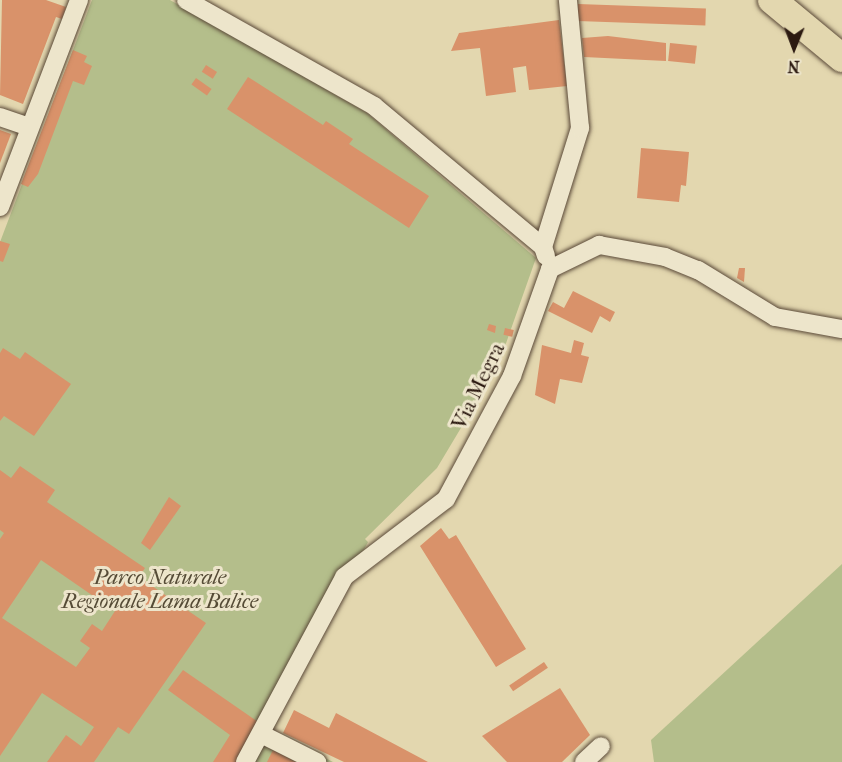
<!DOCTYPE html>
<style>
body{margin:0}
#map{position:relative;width:842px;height:762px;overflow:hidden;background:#e3d7af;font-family:"IM FELL French Canon",serif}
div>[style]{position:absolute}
.green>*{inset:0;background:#b4be8b}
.building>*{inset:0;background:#d9926a;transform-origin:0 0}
.roads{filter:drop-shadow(0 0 2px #5a4938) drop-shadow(0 0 2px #5a4938)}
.minor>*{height:18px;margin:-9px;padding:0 9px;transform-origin:9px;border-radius:9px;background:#ede5cb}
.primary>*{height:28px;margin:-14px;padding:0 14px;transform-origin:14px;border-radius:14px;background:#e3d7af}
span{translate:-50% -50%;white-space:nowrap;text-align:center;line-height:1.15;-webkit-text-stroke:6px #ede5cb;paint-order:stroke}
.street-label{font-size:21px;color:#2c1a11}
.park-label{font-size:21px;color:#554b36;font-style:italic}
.north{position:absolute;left:764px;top:18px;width:60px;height:60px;-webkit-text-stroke:4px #ede5cb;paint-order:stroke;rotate:181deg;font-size:16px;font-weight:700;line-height:24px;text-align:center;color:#2c1a11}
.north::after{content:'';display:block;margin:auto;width:21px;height:27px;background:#2c1a11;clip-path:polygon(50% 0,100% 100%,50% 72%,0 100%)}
</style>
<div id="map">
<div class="green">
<div style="clip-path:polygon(92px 0,170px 0,367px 113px,536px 258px,498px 366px,437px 468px,365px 539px,368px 542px,268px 728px,333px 762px,0 762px,0 242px)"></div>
<div style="clip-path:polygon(842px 564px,842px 762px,654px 762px,651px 740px)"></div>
</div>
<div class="building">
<div style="clip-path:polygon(2px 0,46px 0,66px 7px,62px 19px,56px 17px,23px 104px,0 95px)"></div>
<div style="left:578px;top:4px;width:128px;height:17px;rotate:2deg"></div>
<div style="clip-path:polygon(559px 20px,567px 86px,529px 90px,526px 66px,513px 68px,516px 92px,486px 96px,480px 48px,451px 51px,459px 33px)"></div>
<div style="clip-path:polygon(608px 36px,666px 43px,666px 61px,584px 57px,582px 38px)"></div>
<div style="left:670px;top:43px;width:27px;height:18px;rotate:6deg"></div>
<div style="clip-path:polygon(73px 50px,87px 56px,84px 62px,92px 66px,84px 85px,73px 81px,38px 174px,28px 187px,21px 184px)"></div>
<div style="left:206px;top:65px;width:13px;height:8px;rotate:32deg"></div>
<div style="clip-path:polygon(248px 77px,323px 125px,326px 121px,353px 139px,349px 144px,429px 196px,409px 228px,227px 109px)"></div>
<div style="left:196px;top:78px;width:19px;height:8px;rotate:35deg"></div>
<div style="clip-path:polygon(0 130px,11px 134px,0 163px)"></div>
<div style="clip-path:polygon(641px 148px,689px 152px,686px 186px,681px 185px,679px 202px,637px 198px)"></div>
<div style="clip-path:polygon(0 241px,10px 244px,3px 262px,0 261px)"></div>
<div style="clip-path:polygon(739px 268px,745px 268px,744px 282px,737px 278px)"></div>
<div style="clip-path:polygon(573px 291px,615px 312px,610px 322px,600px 316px,592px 333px,548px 311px,553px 302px,564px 308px)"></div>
<div style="clip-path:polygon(489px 324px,496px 326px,495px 333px,487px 330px)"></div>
<div style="left:505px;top:328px;width:9px;height:7px;rotate:13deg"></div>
<div style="clip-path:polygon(574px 340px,584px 343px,581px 355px,589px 357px,582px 383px,560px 379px,555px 404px,535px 395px,542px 345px,571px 353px)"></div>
<div style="clip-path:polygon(3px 348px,20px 359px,25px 352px,71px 384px,34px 436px,4px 416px,0 421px,0 353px)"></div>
<div style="clip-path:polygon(evenodd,20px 466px,55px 490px,47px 502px,145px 568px,139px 577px,206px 623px,129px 734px,118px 727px,94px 762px,47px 762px,66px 735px,81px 746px,94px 727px,42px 693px,0 756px,0 539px,4px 533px,0 530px,0 470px,11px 478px,20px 466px,41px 560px,115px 611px,102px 631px,92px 624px,80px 641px,90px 648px,76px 667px,2px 618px,41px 560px)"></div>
<div style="clip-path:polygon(169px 497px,181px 506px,150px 550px,141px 543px)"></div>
<div style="clip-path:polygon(441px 528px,449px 539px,456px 535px,526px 649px,496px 667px,420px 546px)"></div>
<div style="left:544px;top:662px;width:7px;height:42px;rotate:56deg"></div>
<div style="clip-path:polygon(183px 670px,258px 722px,237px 762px,213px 762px,230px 735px,168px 690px)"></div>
<div style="clip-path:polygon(560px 688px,590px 735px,562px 762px,507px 762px,482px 736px)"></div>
<div style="clip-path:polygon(294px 710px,329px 728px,336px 713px,428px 762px,344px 762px,283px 733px)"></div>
<div style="clip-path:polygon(273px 750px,296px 762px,267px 762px)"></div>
</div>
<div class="roads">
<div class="minor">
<div style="left:186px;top:0;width:216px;rotate:29.4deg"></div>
<div style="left:374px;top:106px;width:220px;rotate:39.8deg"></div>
<div style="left:0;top:117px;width:31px;rotate:19deg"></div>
<div style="left:0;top:207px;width:222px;rotate:-69.1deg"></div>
<div style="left:546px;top:256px;width:9px;rotate:-108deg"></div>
<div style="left:543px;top:247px;width:125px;rotate:-72.7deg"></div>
<div style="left:580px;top:128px;width:129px;rotate:-95.4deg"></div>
<div style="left:261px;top:734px;width:63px;rotate:26.6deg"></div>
<div style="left:245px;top:762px;width:210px;rotate:-61.8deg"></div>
<div style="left:344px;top:577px;width:128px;rotate:-37.4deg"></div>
<div style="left:446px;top:499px;width:140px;rotate:-61.8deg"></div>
<div style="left:512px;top:376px;width:114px;rotate:-70.4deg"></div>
<div style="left:550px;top:269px;width:55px;rotate:-26.1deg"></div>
<div style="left:599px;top:245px;width:67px;rotate:10.3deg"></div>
<div style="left:665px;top:257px;width:35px;rotate:22deg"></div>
<div style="left:698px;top:270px;width:90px;rotate:31.4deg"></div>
<div style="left:775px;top:317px;width:68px;rotate:10.2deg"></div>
<div style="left:584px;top:762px;width:23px;rotate:-43deg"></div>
</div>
<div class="primary">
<div style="left:772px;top:0;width:91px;rotate:39.6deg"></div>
</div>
</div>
<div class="street-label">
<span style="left:478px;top:386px;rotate:-64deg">Via Megra</span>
</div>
<div class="park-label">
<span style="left:160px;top:589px">Parco Naturale<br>Regionale Lama Balice</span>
</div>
<div class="north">N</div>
</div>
